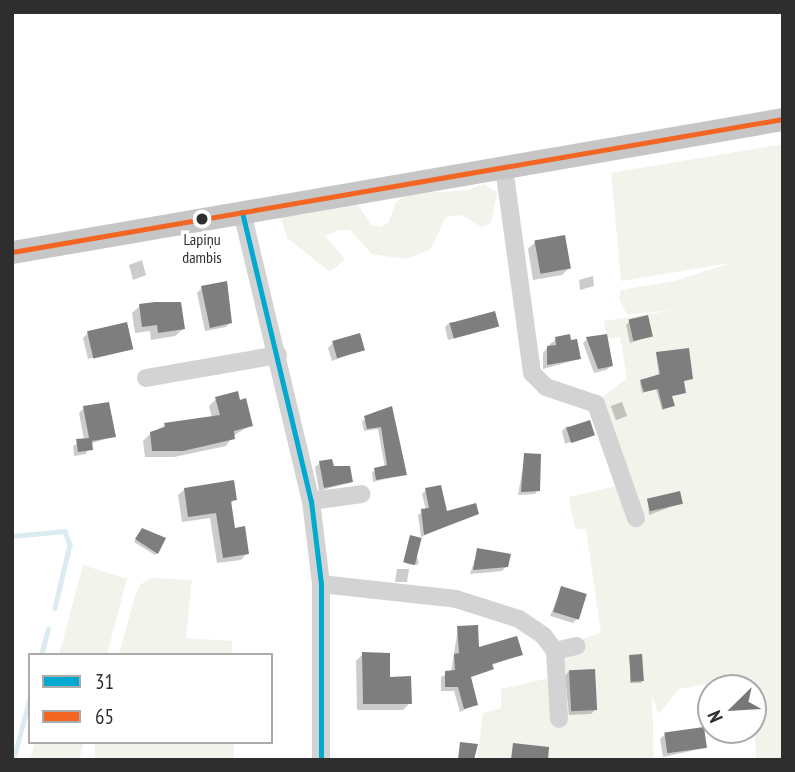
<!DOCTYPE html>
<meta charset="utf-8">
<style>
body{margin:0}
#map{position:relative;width:795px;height:772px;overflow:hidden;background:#fff;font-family:"PT Sans Narrow",sans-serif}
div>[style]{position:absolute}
.green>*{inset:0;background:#f2f4ec;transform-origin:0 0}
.shadow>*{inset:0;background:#0003;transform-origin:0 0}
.stream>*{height:4.5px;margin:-2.25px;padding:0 2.25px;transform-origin:2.25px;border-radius:2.25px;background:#daecf0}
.building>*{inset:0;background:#7e7e7e;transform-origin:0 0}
.minor>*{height:18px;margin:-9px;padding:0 9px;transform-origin:9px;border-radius:9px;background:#d3d3d3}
.major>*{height:23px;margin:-11.5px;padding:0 11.5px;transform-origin:11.5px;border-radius:11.5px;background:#c6c6c6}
.bus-1>*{height:5px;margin:-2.5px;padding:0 2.5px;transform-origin:2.5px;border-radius:2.5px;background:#00a9ce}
.bus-2>*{height:5px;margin:-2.5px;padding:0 2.5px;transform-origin:2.5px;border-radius:2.5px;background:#f26522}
.dots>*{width:19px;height:19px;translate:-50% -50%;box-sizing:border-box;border:4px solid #fff;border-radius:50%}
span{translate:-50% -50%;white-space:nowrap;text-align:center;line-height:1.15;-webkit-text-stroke:7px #fff;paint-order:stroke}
.bus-label{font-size:16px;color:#2e2e2e}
.frame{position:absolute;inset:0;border:14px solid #2e2e2e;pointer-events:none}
.legend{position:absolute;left:28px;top:653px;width:245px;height:91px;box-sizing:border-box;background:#fff;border:2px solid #ababab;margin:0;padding:9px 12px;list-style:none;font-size:21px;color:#2e2e2e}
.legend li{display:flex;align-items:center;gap:14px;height:35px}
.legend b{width:35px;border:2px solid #ababab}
.north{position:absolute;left:697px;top:674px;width:70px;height:70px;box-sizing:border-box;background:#fff;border:2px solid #ababab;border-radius:50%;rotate:246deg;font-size:19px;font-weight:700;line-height:28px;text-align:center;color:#2e2e2e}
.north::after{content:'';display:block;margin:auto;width:24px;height:32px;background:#777;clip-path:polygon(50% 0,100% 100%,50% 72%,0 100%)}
</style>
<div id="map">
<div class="green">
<div style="clip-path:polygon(783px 144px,783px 760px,756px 760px,753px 688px,713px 688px,708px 684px,679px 689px,658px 714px,652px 694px,654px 760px,477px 760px,483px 713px,501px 708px,501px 689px,549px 678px,562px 666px,565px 644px,601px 633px,586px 529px,575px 529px,569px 497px,629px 483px,601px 398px,627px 378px,620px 337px,607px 339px,604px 321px,681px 309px,627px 315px,619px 298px,621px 290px,674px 281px,731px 263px,621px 281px,611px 173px)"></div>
<div style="clip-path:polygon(484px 184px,497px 192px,491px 223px,482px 227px,461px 215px,446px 217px,430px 250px,405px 259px,372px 254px,350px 230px,339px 230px,325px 236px,345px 259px,330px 272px,287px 238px,281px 218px,284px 211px,305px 213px,357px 203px,371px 225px,381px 227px,389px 222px,395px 203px,407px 194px,468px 190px)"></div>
<div style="clip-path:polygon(83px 565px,127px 579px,107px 655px,59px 655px)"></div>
<div style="clip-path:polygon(152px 578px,192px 580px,186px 638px,232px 641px,232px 655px,119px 655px,135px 596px,141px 584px)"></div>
<div style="clip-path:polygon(35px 742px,84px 742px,79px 760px,30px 760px)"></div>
<div style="left:95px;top:742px;width:139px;height:19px"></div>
</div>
<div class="shadow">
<div style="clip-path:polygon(535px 242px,569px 268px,562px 275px,533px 280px,528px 249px)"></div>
<div style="clip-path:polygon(142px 260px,146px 275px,133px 280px,129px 265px)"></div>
<div style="clip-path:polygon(593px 276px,594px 286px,580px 290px,579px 280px)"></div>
<div style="clip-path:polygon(202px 288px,230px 323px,226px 327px,205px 331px,197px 293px)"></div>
<div style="clip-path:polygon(140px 306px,183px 329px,175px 336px,151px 340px,150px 331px,135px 333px,132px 313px)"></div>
<div style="clip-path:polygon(630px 321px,651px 336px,630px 343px,626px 325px)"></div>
<div style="clip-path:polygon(450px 322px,497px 326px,448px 340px,445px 327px)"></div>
<div style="clip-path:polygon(88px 333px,131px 348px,88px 359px,83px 338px)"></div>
<div style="clip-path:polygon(569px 336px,570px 342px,576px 341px,579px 359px,543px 369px,543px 353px,551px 343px,554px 341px,559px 353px,554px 340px)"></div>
<div style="clip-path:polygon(587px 339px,611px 366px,606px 370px,594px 373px,583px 343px)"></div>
<div style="clip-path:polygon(333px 343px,363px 349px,332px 361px,328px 348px)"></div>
<div style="clip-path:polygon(656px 353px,691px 378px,682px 382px,682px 394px,671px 396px,673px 406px,662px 410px,656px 389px,642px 393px,640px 383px,659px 377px)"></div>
<div style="clip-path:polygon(216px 399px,251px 425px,233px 436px,226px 446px,174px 457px,145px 457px,143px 441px,150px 434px,165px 425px,212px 418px,209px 406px)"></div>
<div style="left:622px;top:402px;width:15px;height:12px;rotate:70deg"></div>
<div style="clip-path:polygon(84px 408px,114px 436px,90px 444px,86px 454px,74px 456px,73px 446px,84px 440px,79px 413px)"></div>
<div style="clip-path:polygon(390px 409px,405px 474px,373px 482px,372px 472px,385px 468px,378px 429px,364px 431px,362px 421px)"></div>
<div style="clip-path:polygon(567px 426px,593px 434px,565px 444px,562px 431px)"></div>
<div style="clip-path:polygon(525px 455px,538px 490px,535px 494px,518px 495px)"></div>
<div style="clip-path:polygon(320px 463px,332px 468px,351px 482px,319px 491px,315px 467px)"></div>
<div style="clip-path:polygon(185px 489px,235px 499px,229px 505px,233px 530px,247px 553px,241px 560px,217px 563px,210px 518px,182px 522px,178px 495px)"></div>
<div style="clip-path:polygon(426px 490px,445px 513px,477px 513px,421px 537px,418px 515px,426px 510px,422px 494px)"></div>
<div style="clip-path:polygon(648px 501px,681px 503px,649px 515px)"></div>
<div style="clip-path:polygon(140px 532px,157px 553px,155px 555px,134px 542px)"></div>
<div style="clip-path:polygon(411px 537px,419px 563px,417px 565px,407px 564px)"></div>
<div style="clip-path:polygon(478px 550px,507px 566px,502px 571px,470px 574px)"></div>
<div style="clip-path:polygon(397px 569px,409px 569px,407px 582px,395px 582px)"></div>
<div style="clip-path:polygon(562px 588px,578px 618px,573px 623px,550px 616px)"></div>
<div style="clip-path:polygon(458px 628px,477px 649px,521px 654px,490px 666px,489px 671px,462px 679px,476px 704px,460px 712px,454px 691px,441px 691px,441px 677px,451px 672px)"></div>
<div style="clip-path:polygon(363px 654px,410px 703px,403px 710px,357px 710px,356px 661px)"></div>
<div style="clip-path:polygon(630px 657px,642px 681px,641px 683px,630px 683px)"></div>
<div style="clip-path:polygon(569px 671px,596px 709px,591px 714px,569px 715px,565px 676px)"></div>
<div style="clip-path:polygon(665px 734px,705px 748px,663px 757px,660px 739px)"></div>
</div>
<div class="stream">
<div style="left:12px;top:536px;width:53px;rotate:-5.4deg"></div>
<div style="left:65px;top:531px;width:15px;rotate:70deg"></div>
<div style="left:70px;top:545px;width:65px;rotate:103.4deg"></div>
<div style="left:41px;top:655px;width:27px;rotate:-75deg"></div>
<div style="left:13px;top:760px;width:65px;rotate:-74.9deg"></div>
</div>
<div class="building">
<div style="left:565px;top:235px;width:34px;height:31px;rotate:80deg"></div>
<div style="clip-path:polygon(227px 281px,232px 323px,210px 328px,201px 286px)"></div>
<div style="clip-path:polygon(155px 302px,181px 302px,185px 329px,158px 333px,157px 325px,142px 327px,139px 304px)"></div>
<div style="left:495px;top:311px;width:16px;height:47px;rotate:75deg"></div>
<div style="left:648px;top:315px;width:22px;height:20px;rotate:77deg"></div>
<div style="left:127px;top:322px;width:28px;height:41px;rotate:77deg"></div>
<div style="left:360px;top:333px;width:18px;height:29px;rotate:74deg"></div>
<div style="clip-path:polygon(570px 334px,571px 340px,577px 339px,581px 359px,547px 365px,547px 346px,556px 345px,555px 337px)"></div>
<div style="clip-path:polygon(607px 334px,613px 366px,598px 369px,586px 337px)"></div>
<div style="clip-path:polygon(689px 348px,693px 379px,684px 381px,686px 393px,672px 396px,675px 406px,663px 409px,658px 389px,644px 392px,640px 380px,660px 374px,656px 352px)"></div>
<div style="clip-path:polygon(238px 391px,240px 400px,246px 398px,253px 426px,234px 431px,235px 439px,183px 451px,152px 451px,150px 432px,165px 427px,164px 423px,220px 415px,215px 397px)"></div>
<div style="clip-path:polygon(109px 402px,116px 437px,92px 441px,93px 450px,78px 452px,76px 439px,89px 438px,83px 406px)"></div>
<div style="clip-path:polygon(392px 406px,407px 475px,376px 480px,374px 468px,387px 465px,381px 427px,367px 429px,364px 416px)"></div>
<div style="left:590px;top:420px;width:16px;height:25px;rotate:72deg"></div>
<div style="clip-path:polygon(524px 453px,541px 454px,540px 491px,521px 492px)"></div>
<div style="clip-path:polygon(332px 459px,334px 466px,350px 466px,353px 482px,324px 488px,319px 461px)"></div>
<div style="clip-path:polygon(234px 480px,237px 500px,231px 501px,235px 528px,245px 526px,249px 554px,223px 558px,216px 513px,188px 517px,184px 488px)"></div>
<div style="clip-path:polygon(441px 485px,447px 511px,476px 503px,479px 514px,424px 535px,421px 509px,429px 508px,425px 488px)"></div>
<div style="left:680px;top:491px;width:13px;height:34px;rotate:77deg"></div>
<div style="clip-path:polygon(142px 528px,166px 538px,158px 554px,135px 539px)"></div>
<div style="left:410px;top:535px;width:12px;height:28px;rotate:14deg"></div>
<div style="clip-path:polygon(477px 548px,511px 554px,508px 567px,473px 570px)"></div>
<div style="left:561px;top:586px;width:27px;height:27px;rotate:17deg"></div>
<div style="clip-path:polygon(478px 625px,479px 647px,517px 636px,523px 655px,492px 664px,494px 669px,471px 677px,478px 705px,464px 709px,458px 687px,445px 687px,445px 671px,455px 670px,454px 654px,459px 653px,457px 626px)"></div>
<div style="clip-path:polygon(362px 652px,390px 653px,390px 677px,411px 676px,412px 704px,363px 704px)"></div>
<div style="left:642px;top:654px;width:27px;height:13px;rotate:86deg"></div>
<div style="left:595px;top:669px;width:41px;height:26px;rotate:87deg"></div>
<div style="left:704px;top:727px;width:21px;height:40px;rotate:82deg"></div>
<div style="clip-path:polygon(460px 742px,478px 744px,474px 760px,458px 760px)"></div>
<div style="clip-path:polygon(513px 743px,549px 747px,548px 760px,511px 760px)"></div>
</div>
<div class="minor">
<div style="left:504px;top:168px;width:207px;rotate:82.2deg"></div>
<div style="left:532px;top:373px;width:20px;rotate:45deg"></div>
<div style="left:546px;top:387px;width:53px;rotate:18.8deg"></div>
<div style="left:596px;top:404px;width:121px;rotate:70.7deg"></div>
<div style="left:242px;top:212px;width:297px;rotate:76.6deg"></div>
<div style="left:311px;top:501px;width:84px;rotate:83.1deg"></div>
<div style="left:321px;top:584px;width:176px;rotate:90deg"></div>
<div style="left:146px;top:378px;width:134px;rotate:-9.9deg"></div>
<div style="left:311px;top:501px;width:51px;rotate:-7.8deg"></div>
<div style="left:321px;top:584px;width:136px;rotate:6.3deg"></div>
<div style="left:456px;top:599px;width:66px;rotate:17.6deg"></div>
<div style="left:519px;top:619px;width:29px;rotate:34deg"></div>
<div style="left:543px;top:635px;width:20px;rotate:53deg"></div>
<div style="left:555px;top:651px;width:68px;rotate:86.6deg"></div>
<div style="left:555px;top:651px;width:22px;rotate:-13deg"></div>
</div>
<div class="major">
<div style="left:12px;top:252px;width:782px;rotate:-9.79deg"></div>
</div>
<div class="bus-1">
<div style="left:242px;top:212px;width:297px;rotate:76.6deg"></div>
<div style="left:311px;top:501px;width:84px;rotate:83.1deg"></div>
<div style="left:321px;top:584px;width:176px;rotate:90deg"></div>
</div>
<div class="bus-2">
<div style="left:12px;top:252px;width:782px;rotate:-9.79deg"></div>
</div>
<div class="dots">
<div style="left:202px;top:219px;background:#2e2e2e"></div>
</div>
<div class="bus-label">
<span style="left:202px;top:248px">Lapiņu<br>dambis</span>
</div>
<div class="frame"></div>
<ul class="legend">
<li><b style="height:9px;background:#00a9ce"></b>31</li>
<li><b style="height:9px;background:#f26522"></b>65</li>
</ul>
<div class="north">N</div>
</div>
